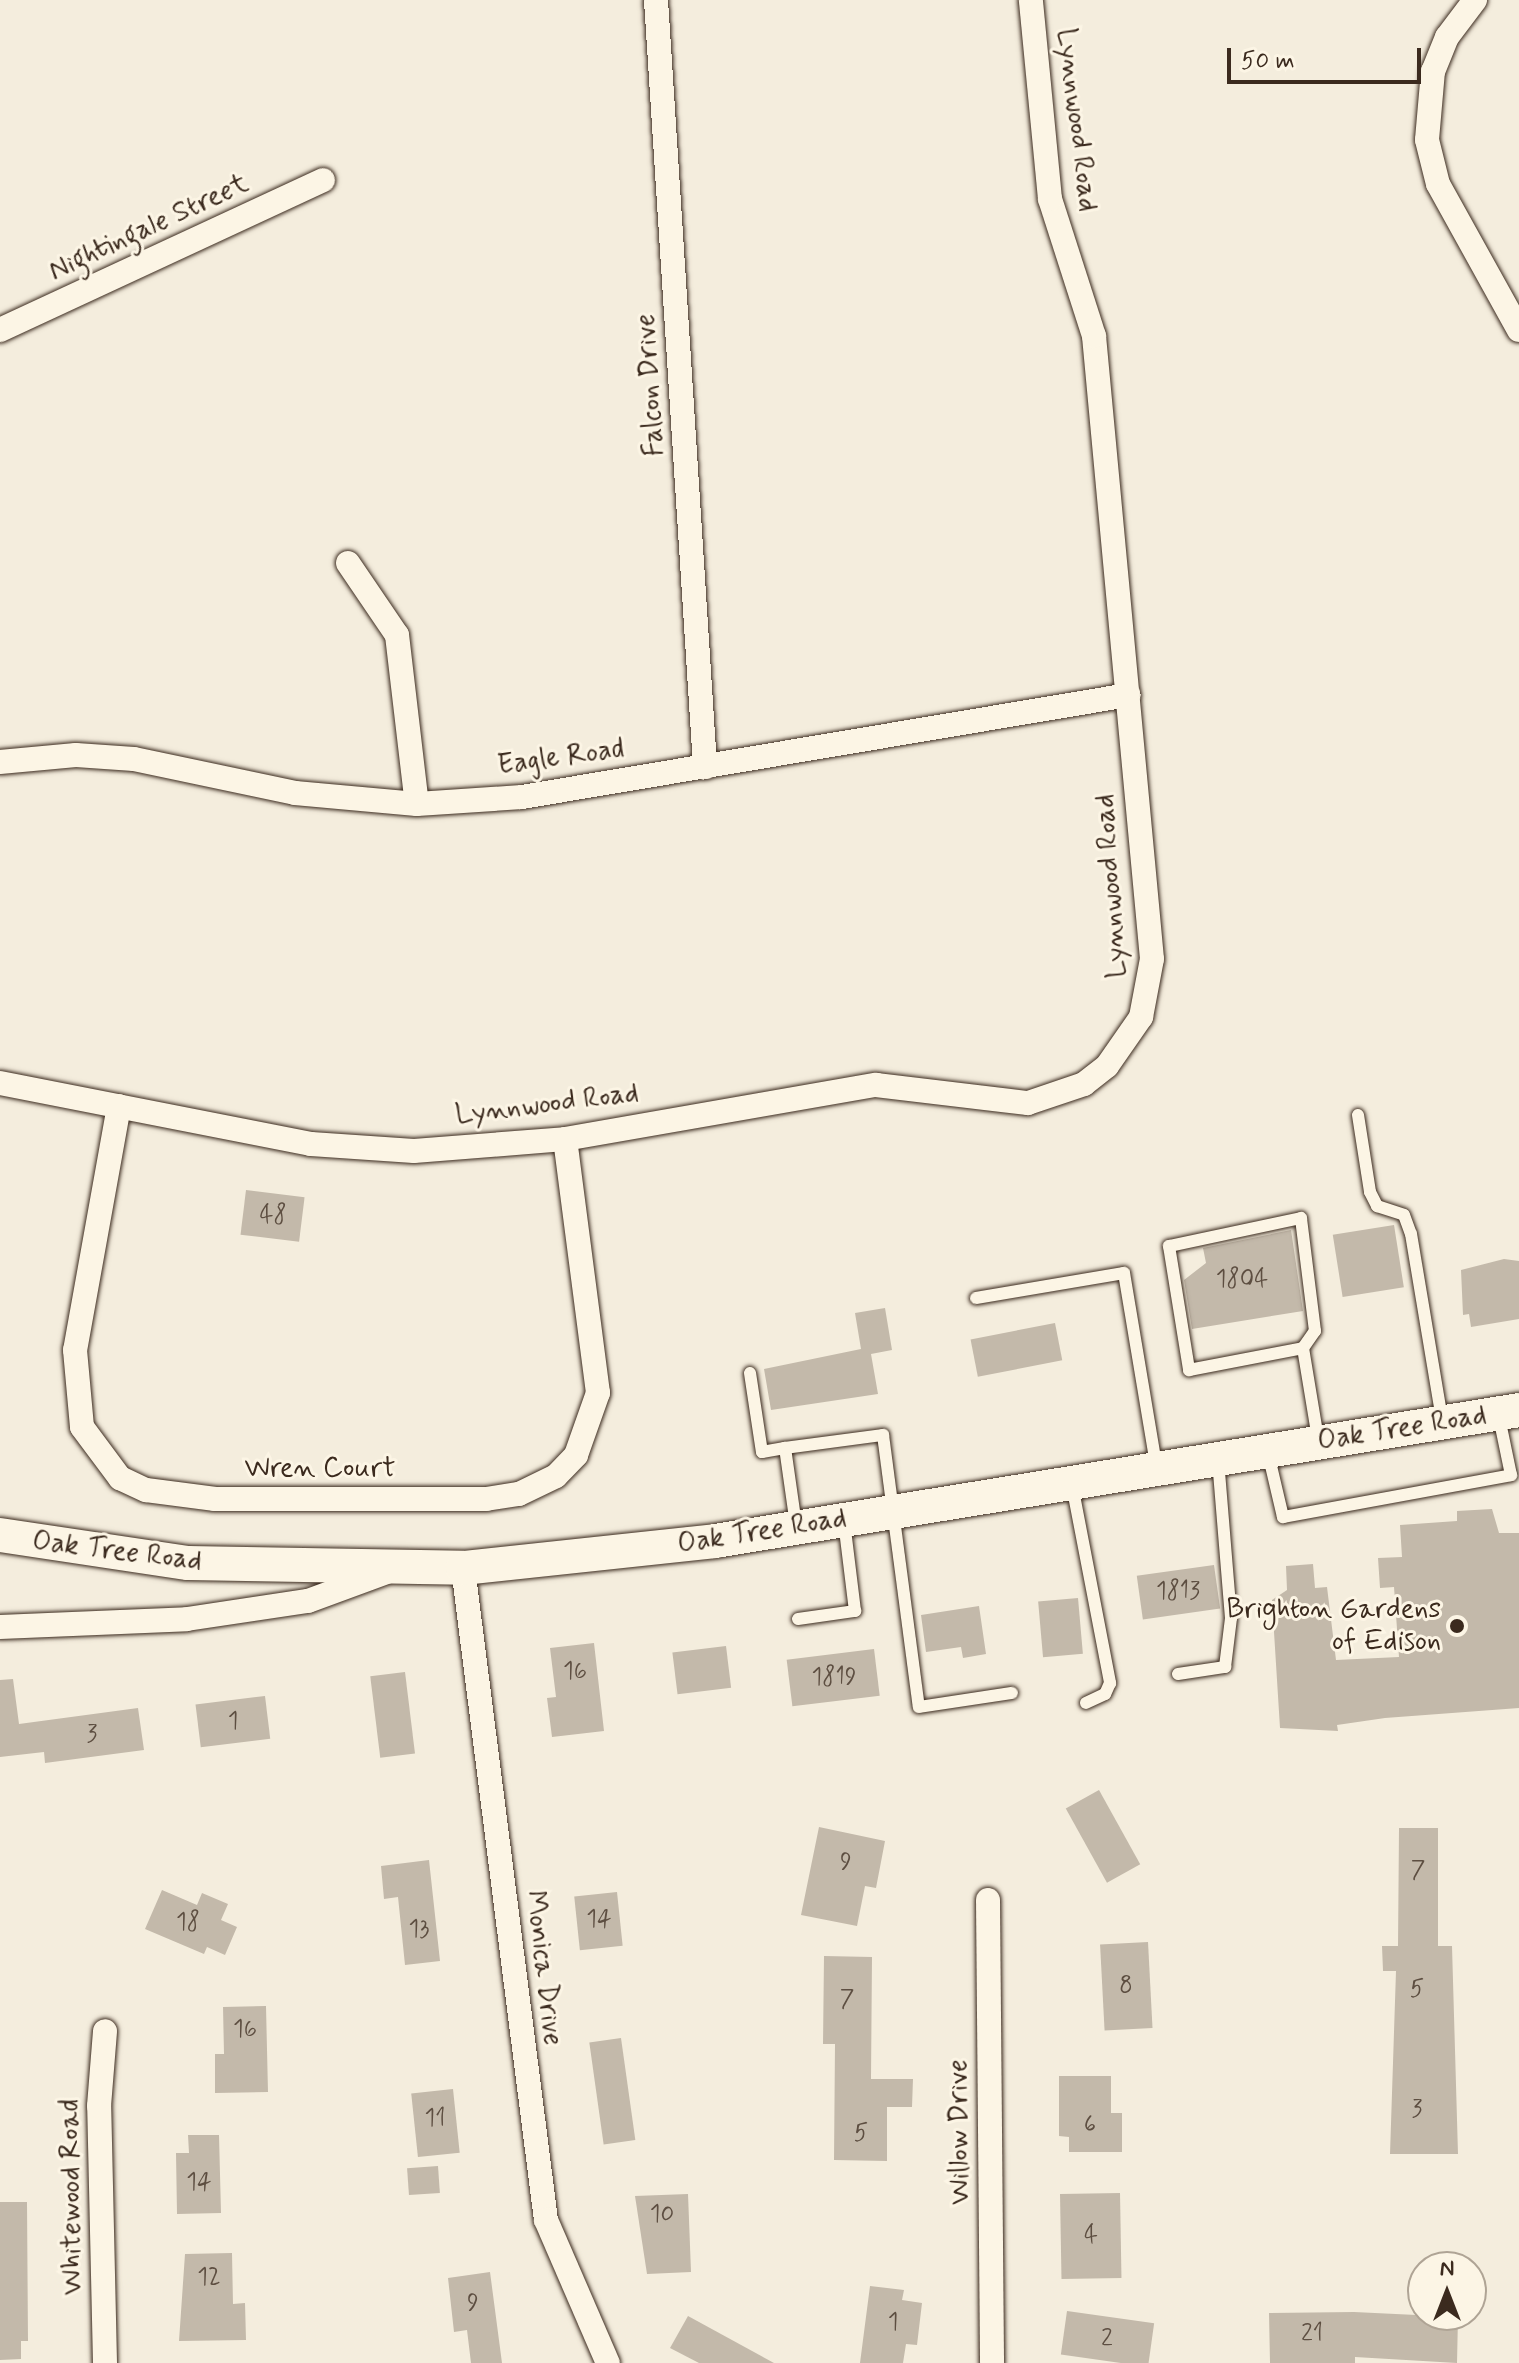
<!DOCTYPE html>
<style>
body{margin:0}
#map{position:relative;width:1519px;height:2363px;overflow:hidden;background:#f4eddd;font-family:Mynerve,sans-serif}
div>[style]{position:absolute}
.building>*{inset:0;background:#c3b9aa;transform-origin:0 0}
.roads{filter:drop-shadow(0 0 2px #3b2a1e) drop-shadow(0 0 2px #3b2a1e)}
.service>*{height:12px;margin:-6px;padding:0 6px;transform-origin:6px;border-radius:6px;background:#fcf5e5}
.minor>*{height:24px;margin:-12px;padding:0 12px;transform-origin:12px;border-radius:12px;background:#fcf5e5}
.secondary>*{height:34px;margin:-17px;padding:0 17px;transform-origin:17px;border-radius:17px;background:#fcf5e5}
.dots>*{width:22px;height:22px;translate:-50% -50%;box-sizing:border-box;border:4px solid #fcf5e5;border-radius:50%}
span{translate:-50% -50%;white-space:nowrap;text-align:center;line-height:1.15;-webkit-text-stroke:6px #fcf5e5;paint-order:stroke}
.number-label{font-size:24px;color:#5d4e41}
.number-label span{-webkit-text-stroke-width:0}
.street-label{font-size:28px;color:#3b2a1e}
.poi-label{font-size:28px;color:#3b2a1e}
.right{translate:-100% -50%;text-align:right}
.north{position:absolute;left:1407px;top:2251px;width:80px;height:80px;box-sizing:border-box;background:#fcf5e5;border:2px solid #afa495;border-radius:50%;rotate:0deg;font-size:22px;font-weight:700;line-height:32px;text-align:center;color:#3b2a1e}
.north::after{content:'';display:block;margin:auto;width:28px;height:36px;background:#3b2a1e;clip-path:polygon(50% 0,100% 100%,50% 72%,0 100%)}
.scale{position:absolute;left:1227px;top:48px;width:194px;height:36px;box-sizing:border-box;border:4px solid #3b2a1e;border-top:0;padding-left:10px;font-size:24px;line-height:28px;white-space:nowrap;color:#3b2a1e;-webkit-text-stroke:6px #fcf5e5;paint-order:stroke}
</style>
<div id="map">
<div class="building">
<div style="left:246px;top:1190px;width:59px;height:45px;rotate:7deg"></div>
<div style="left:1394px;top:1225px;width:63px;height:62px;rotate:81deg"></div>
<div style="clip-path:polygon(1291px 1230px,1303px 1311px,1192px 1329px,1184px 1280px,1206px 1263px,1203px 1248px)"></div>
<div style="clip-path:polygon(1504px 1259px,1519px 1261px,1519px 1319px,1471px 1327px,1469px 1314px,1463px 1315px,1461px 1270px)"></div>
<div style="clip-path:polygon(885px 1308px,892px 1350px,871px 1354px,878px 1394px,771px 1410px,764px 1369px,861px 1349px,855px 1313px)"></div>
<div style="left:1055px;top:1323px;width:38px;height:86px;rotate:79deg"></div>
<div style="clip-path:polygon(1492px 1509px,1499px 1533px,1519px 1533px,1519px 1708px,1385px 1718px,1337px 1725px,1338px 1731px,1280px 1728px,1272px 1600px,1287px 1590px,1286px 1566px,1313px 1564px,1315px 1588px,1327px 1587px,1336px 1660px,1399px 1657px,1394px 1587px,1380px 1588px,1378px 1558px,1402px 1557px,1400px 1525px,1457px 1521px,1457px 1511px)"></div>
<div style="left:1214px;top:1565px;width:44px;height:78px;rotate:82deg"></div>
<div style="left:1078px;top:1598px;width:56px;height:40px;rotate:85deg"></div>
<div style="clip-path:polygon(979px 1606px,986px 1654px,963px 1658px,961px 1647px,926px 1652px,921px 1615px)"></div>
<div style="clip-path:polygon(594px 1643px,604px 1731px,552px 1737px,547px 1698px,556px 1697px,550px 1648px)"></div>
<div style="left:726px;top:1646px;width:42px;height:54px;rotate:83deg"></div>
<div style="left:874px;top:1649px;width:47px;height:88px;rotate:83deg"></div>
<div style="left:405px;top:1672px;width:82px;height:35px;rotate:83deg"></div>
<div style="clip-path:polygon(13px 1679px,19px 1724px,138px 1708px,144px 1750px,45px 1763px,44px 1752px,0 1757px,0 1680px)"></div>
<div style="left:265px;top:1696px;width:43px;height:70px;rotate:83deg"></div>
<div style="left:1099px;top:1790px;width:85px;height:38px;rotate:61deg"></div>
<div style="clip-path:polygon(819px 1827px,885px 1841px,876px 1888px,865px 1886px,857px 1926px,801px 1915px)"></div>
<div style="clip-path:polygon(1399px 1828px,1438px 1828px,1438px 1946px,1452px 1946px,1458px 2154px,1390px 2154px,1396px 1971px,1383px 1971px,1382px 1946px,1398px 1946px)"></div>
<div style="clip-path:polygon(429px 1860px,440px 1961px,405px 1965px,398px 1897px,384px 1899px,381px 1866px)"></div>
<div style="clip-path:polygon(162px 1890px,197px 1905px,202px 1893px,228px 1904px,221px 1920px,237px 1927px,225px 1955px,207px 1947px,204px 1954px,145px 1929px)"></div>
<div style="left:617px;top:1892px;width:54px;height:43px;rotate:84deg"></div>
<div style="left:1148px;top:1942px;width:86px;height:48px;rotate:87deg"></div>
<div style="clip-path:polygon(824px 1956px,872px 1957px,871px 2079px,913px 2079px,912px 2107px,887px 2107px,887px 2161px,834px 2160px,835px 2044px,823px 2044px)"></div>
<div style="clip-path:polygon(266px 2006px,268px 2092px,215px 2093px,215px 2054px,224px 2054px,223px 2007px)"></div>
<div style="left:621px;top:2038px;width:103px;height:32px;rotate:82deg"></div>
<div style="clip-path:polygon(1059px 2076px,1111px 2076px,1111px 2113px,1122px 2113px,1122px 2152px,1069px 2152px,1069px 2137px,1059px 2136px)"></div>
<div style="left:453px;top:2089px;width:64px;height:42px;rotate:84deg"></div>
<div style="clip-path:polygon(188px 2135px,219px 2135px,221px 2213px,177px 2214px,176px 2153px,189px 2153px)"></div>
<div style="left:438px;top:2166px;width:27px;height:31px;rotate:86deg"></div>
<div style="left:1120px;top:2193px;width:85px;height:60px;rotate:89deg"></div>
<div style="clip-path:polygon(688px 2194px,691px 2272px,647px 2274px,635px 2196px)"></div>
<div style="clip-path:polygon(0 2202px,27px 2202px,28px 2341px,21px 2341px,21px 2359px,0 2360px)"></div>
<div style="clip-path:polygon(232px 2253px,233px 2304px,245px 2303px,246px 2340px,179px 2341px,185px 2254px)"></div>
<div style="clip-path:polygon(490px 2272px,502px 2363px,471px 2363px,467px 2330px,454px 2332px,448px 2278px)"></div>
<div style="clip-path:polygon(870px 2286px,904px 2290px,902px 2300px,922px 2303px,917px 2345px,906px 2344px,903px 2363px,860px 2363px)"></div>
<div style="left:1067px;top:2311px;width:88px;height:44px;rotate:8deg"></div>
<div style="clip-path:polygon(1354px 2312px,1458px 2317px,1457px 2363px,1355px 2357px,1355px 2363px,1270px 2363px,1269px 2313px)"></div>
<div style="clip-path:polygon(688px 2316px,774px 2363px,699px 2363px,670px 2348px)"></div>
</div>
<div class="roads">
<div class="service">
<div style="left:1358px;top:1115px;width:78px;rotate:81.1deg"></div>
<div style="left:1370px;top:1192px;width:16px;rotate:63deg"></div>
<div style="left:1377px;top:1206px;width:28px;rotate:18deg"></div>
<div style="left:1404px;top:1215px;width:20px;rotate:70deg"></div>
<div style="left:1411px;top:1234px;width:188px;rotate:80.5deg"></div>
<div style="left:976px;top:1298px;width:150px;rotate:-9.6deg"></div>
<div style="left:1124px;top:1273px;width:195px;rotate:80.5deg"></div>
<div style="left:1303px;top:1348px;width:21px;rotate:-55deg"></div>
<div style="left:1315px;top:1331px;width:114px;rotate:-97.1deg"></div>
<div style="left:1301px;top:1218px;width:135px;rotate:168deg"></div>
<div style="left:1169px;top:1246px;width:126px;rotate:80.8deg"></div>
<div style="left:1189px;top:1370px;width:116px;rotate:-10.9deg"></div>
<div style="left:1303px;top:1348px;width:92px;rotate:80.6deg"></div>
<div style="left:750px;top:1373px;width:80px;rotate:81.4deg"></div>
<div style="left:762px;top:1452px;width:23px;rotate:-10deg"></div>
<div style="left:1268px;top:1453px;width:66px;rotate:76.8deg"></div>
<div style="left:1283px;top:1517px;width:232px;rotate:-10.4deg"></div>
<div style="left:1511px;top:1475px;width:59px;rotate:-101.7deg"></div>
<div style="left:1072px;top:1485px;width:202px;rotate:79.1deg"></div>
<div style="left:1110px;top:1683px;width:12px;rotate:114deg"></div>
<div style="left:1105px;top:1694px;width:21px;rotate:155deg"></div>
<div style="left:796px;top:1525px;width:78px;rotate:-98.1deg"></div>
<div style="left:785px;top:1448px;width:99px;rotate:-7.6deg"></div>
<div style="left:883px;top:1435px;width:274px;rotate:82.5deg"></div>
<div style="left:919px;top:1707px;width:94px;rotate:-8.6deg"></div>
<div style="left:798px;top:1619px;width:58px;rotate:-8deg"></div>
<div style="left:855px;top:1611px;width:90px;rotate:-97deg"></div>
<div style="left:1178px;top:1674px;width:48px;rotate:-8.5deg"></div>
<div style="left:1225px;top:1667px;width:49px;rotate:-83deg"></div>
<div style="left:1231px;top:1618px;width:158px;rotate:-94.7deg"></div>
</div>
<div class="minor">
<div style="left:656px;top:0;width:769px;rotate:86.34deg"></div>
<div style="left:1475px;top:0;width:46px;rotate:127.1deg"></div>
<div style="left:1447px;top:37px;width:37px;rotate:112deg"></div>
<div style="left:1433px;top:71px;width:69px;rotate:95deg"></div>
<div style="left:1427px;top:140px;width:45px;rotate:76deg"></div>
<div style="left:1438px;top:184px;width:167px;rotate:61deg"></div>
<div style="left:0;top:330px;width:356px;rotate:-24.9deg"></div>
<div style="left:348px;top:563px;width:87px;rotate:55.8deg"></div>
<div style="left:397px;top:635px;width:170px;rotate:83.3deg"></div>
<div style="left:0;top:762px;width:76px;rotate:-5.3deg"></div>
<div style="left:76px;top:755px;width:58px;rotate:3.9deg"></div>
<div style="left:134px;top:759px;width:165px;rotate:11.9deg"></div>
<div style="left:295px;top:793px;width:122px;rotate:5.2deg"></div>
<div style="left:417px;top:804px;width:105px;rotate:-3.8deg"></div>
<div style="left:522px;top:797px;width:615px;rotate:-9.55deg"></div>
<div style="left:0;top:1083px;width:317px;rotate:11.1deg"></div>
<div style="left:311px;top:1144px;width:103px;rotate:3.9deg"></div>
<div style="left:414px;top:1151px;width:151px;rotate:-4.5deg"></div>
<div style="left:565px;top:1139px;width:316px;rotate:-9.9deg"></div>
<div style="left:876px;top:1085px;width:153px;rotate:6.8deg"></div>
<div style="left:1028px;top:1103px;width:59px;rotate:-18.7deg"></div>
<div style="left:1084px;top:1084px;width:29px;rotate:-38deg"></div>
<div style="left:1107px;top:1066px;width:60px;rotate:-55.2deg"></div>
<div style="left:1141px;top:1017px;width:59px;rotate:-79.3deg"></div>
<div style="left:1152px;top:959px;width:626px;rotate:-95.32deg"></div>
<div style="left:1094px;top:336px;width:144px;rotate:-107.8deg"></div>
<div style="left:1050px;top:199px;width:200px;rotate:-95.5deg"></div>
<div style="left:119px;top:1106px;width:248px;rotate:100.2deg"></div>
<div style="left:75px;top:1350px;width:77px;rotate:84.8deg"></div>
<div style="left:82px;top:1427px;width:64px;rotate:53.3deg"></div>
<div style="left:120px;top:1478px;width:29px;rotate:25deg"></div>
<div style="left:146px;top:1490px;width:70px;rotate:7.4deg"></div>
<div style="left:215px;top:1499px;width:271px"></div>
<div style="left:486px;top:1499px;width:33px;rotate:-9deg"></div>
<div style="left:519px;top:1494px;width:41px;rotate:-25.9deg"></div>
<div style="left:556px;top:1476px;width:29px;rotate:-46deg"></div>
<div style="left:576px;top:1455px;width:66px;rotate:-70.5deg"></div>
<div style="left:598px;top:1393px;width:256px;rotate:-97.4deg"></div>
<div style="left:463px;top:1568px;width:657px;rotate:82.75deg"></div>
<div style="left:546px;top:2220px;width:156px;rotate:66.6deg"></div>
<div style="left:0;top:1627px;width:187px;rotate:-2.4deg"></div>
<div style="left:187px;top:1619px;width:122px;rotate:-8.5deg"></div>
<div style="left:308px;top:1601px;width:84px;rotate:-20.2deg"></div>
<div style="left:988px;top:1900px;width:463px;rotate:89.5deg"></div>
<div style="left:105px;top:2363px;width:257px;rotate:-91.3deg"></div>
<div style="left:99px;top:2106px;width:75px;rotate:-85.4deg"></div>
</div>
<div class="secondary">
<div style="left:0;top:1535px;width:190px;rotate:8.5deg"></div>
<div style="left:188px;top:1563px;width:275px;rotate:1deg"></div>
<div style="left:463px;top:1568px;width:253px;rotate:-6.1deg"></div>
<div style="left:715px;top:1541px;width:815px;rotate:-9.25deg"></div>
</div>
</div>
<div class="dots">
<div style="left:1457px;top:1626px;background:#3b2a1e"></div>
</div>
<div class="number-label">
<span style="left:273px;top:1216px">48</span>
<span style="left:1242px;top:1280px">1804</span>
<span style="left:1178px;top:1592px">1813</span>
<span style="left:575px;top:1672px">16</span>
<span style="left:834px;top:1678px">1819</span>
<span style="left:233px;top:1722px">1</span>
<span style="left:92px;top:1735px">3</span>
<span style="left:846px;top:1863px">9</span>
<span style="left:1418px;top:1871px">7</span>
<span style="left:599px;top:1920px">14</span>
<span style="left:188px;top:1923px">18</span>
<span style="left:419px;top:1930px">13</span>
<span style="left:1126px;top:1986px">8</span>
<span style="left:1417px;top:1990px">5</span>
<span style="left:847px;top:2000px">7</span>
<span style="left:245px;top:2030px">16</span>
<span style="left:1417px;top:2110px">3</span>
<span style="left:435px;top:2119px">11</span>
<span style="left:1090px;top:2125px">6</span>
<span style="left:861px;top:2134px">5</span>
<span style="left:199px;top:2183px">14</span>
<span style="left:662px;top:2215px">10</span>
<span style="left:1091px;top:2236px">4</span>
<span style="left:209px;top:2278px">12</span>
<span style="left:473px;top:2304px">9</span>
<span style="left:893px;top:2323px">1</span>
<span style="left:1312px;top:2334px">21</span>
<span style="left:1107px;top:2339px">2</span>
</div>
<div class="street-label">
<span style="left:1076px;top:120px;rotate:83deg">Lynnwood Road</span>
<span style="left:149px;top:228px;rotate:-25deg">Nightingale Street</span>
<span style="left:651px;top:385px;rotate:-94deg">Falcon Drive</span>
<span style="left:561px;top:758px;rotate:-8deg">Eagle Road</span>
<span style="left:1112px;top:886px;rotate:-94deg">Lynnwood Road</span>
<span style="left:547px;top:1105px;rotate:-7deg">Lynnwood Road</span>
<span style="left:1402px;top:1429px;rotate:-9deg">Oak Tree Road</span>
<span style="left:320px;top:1469px">Wren Court</span>
<span style="left:762px;top:1532px;rotate:-9deg">Oak Tree Road</span>
<span style="left:117px;top:1552px;rotate:7deg">Oak Tree Road</span>
<span style="left:543px;top:1968px;rotate:83deg">Monica Drive</span>
<span style="left:960px;top:2132px;rotate:-91deg">Willow Drive</span>
<span style="left:72px;top:2197px;rotate:-91deg">Whitewood Road</span>
</div>
<div class="poi-label">
<span class="right" style="left:1441px;top:1626px">Brighton Gardens<br>of Edison</span>
</div>
<div class="north">N</div>
<div class="scale">50 m</div>
</div>
